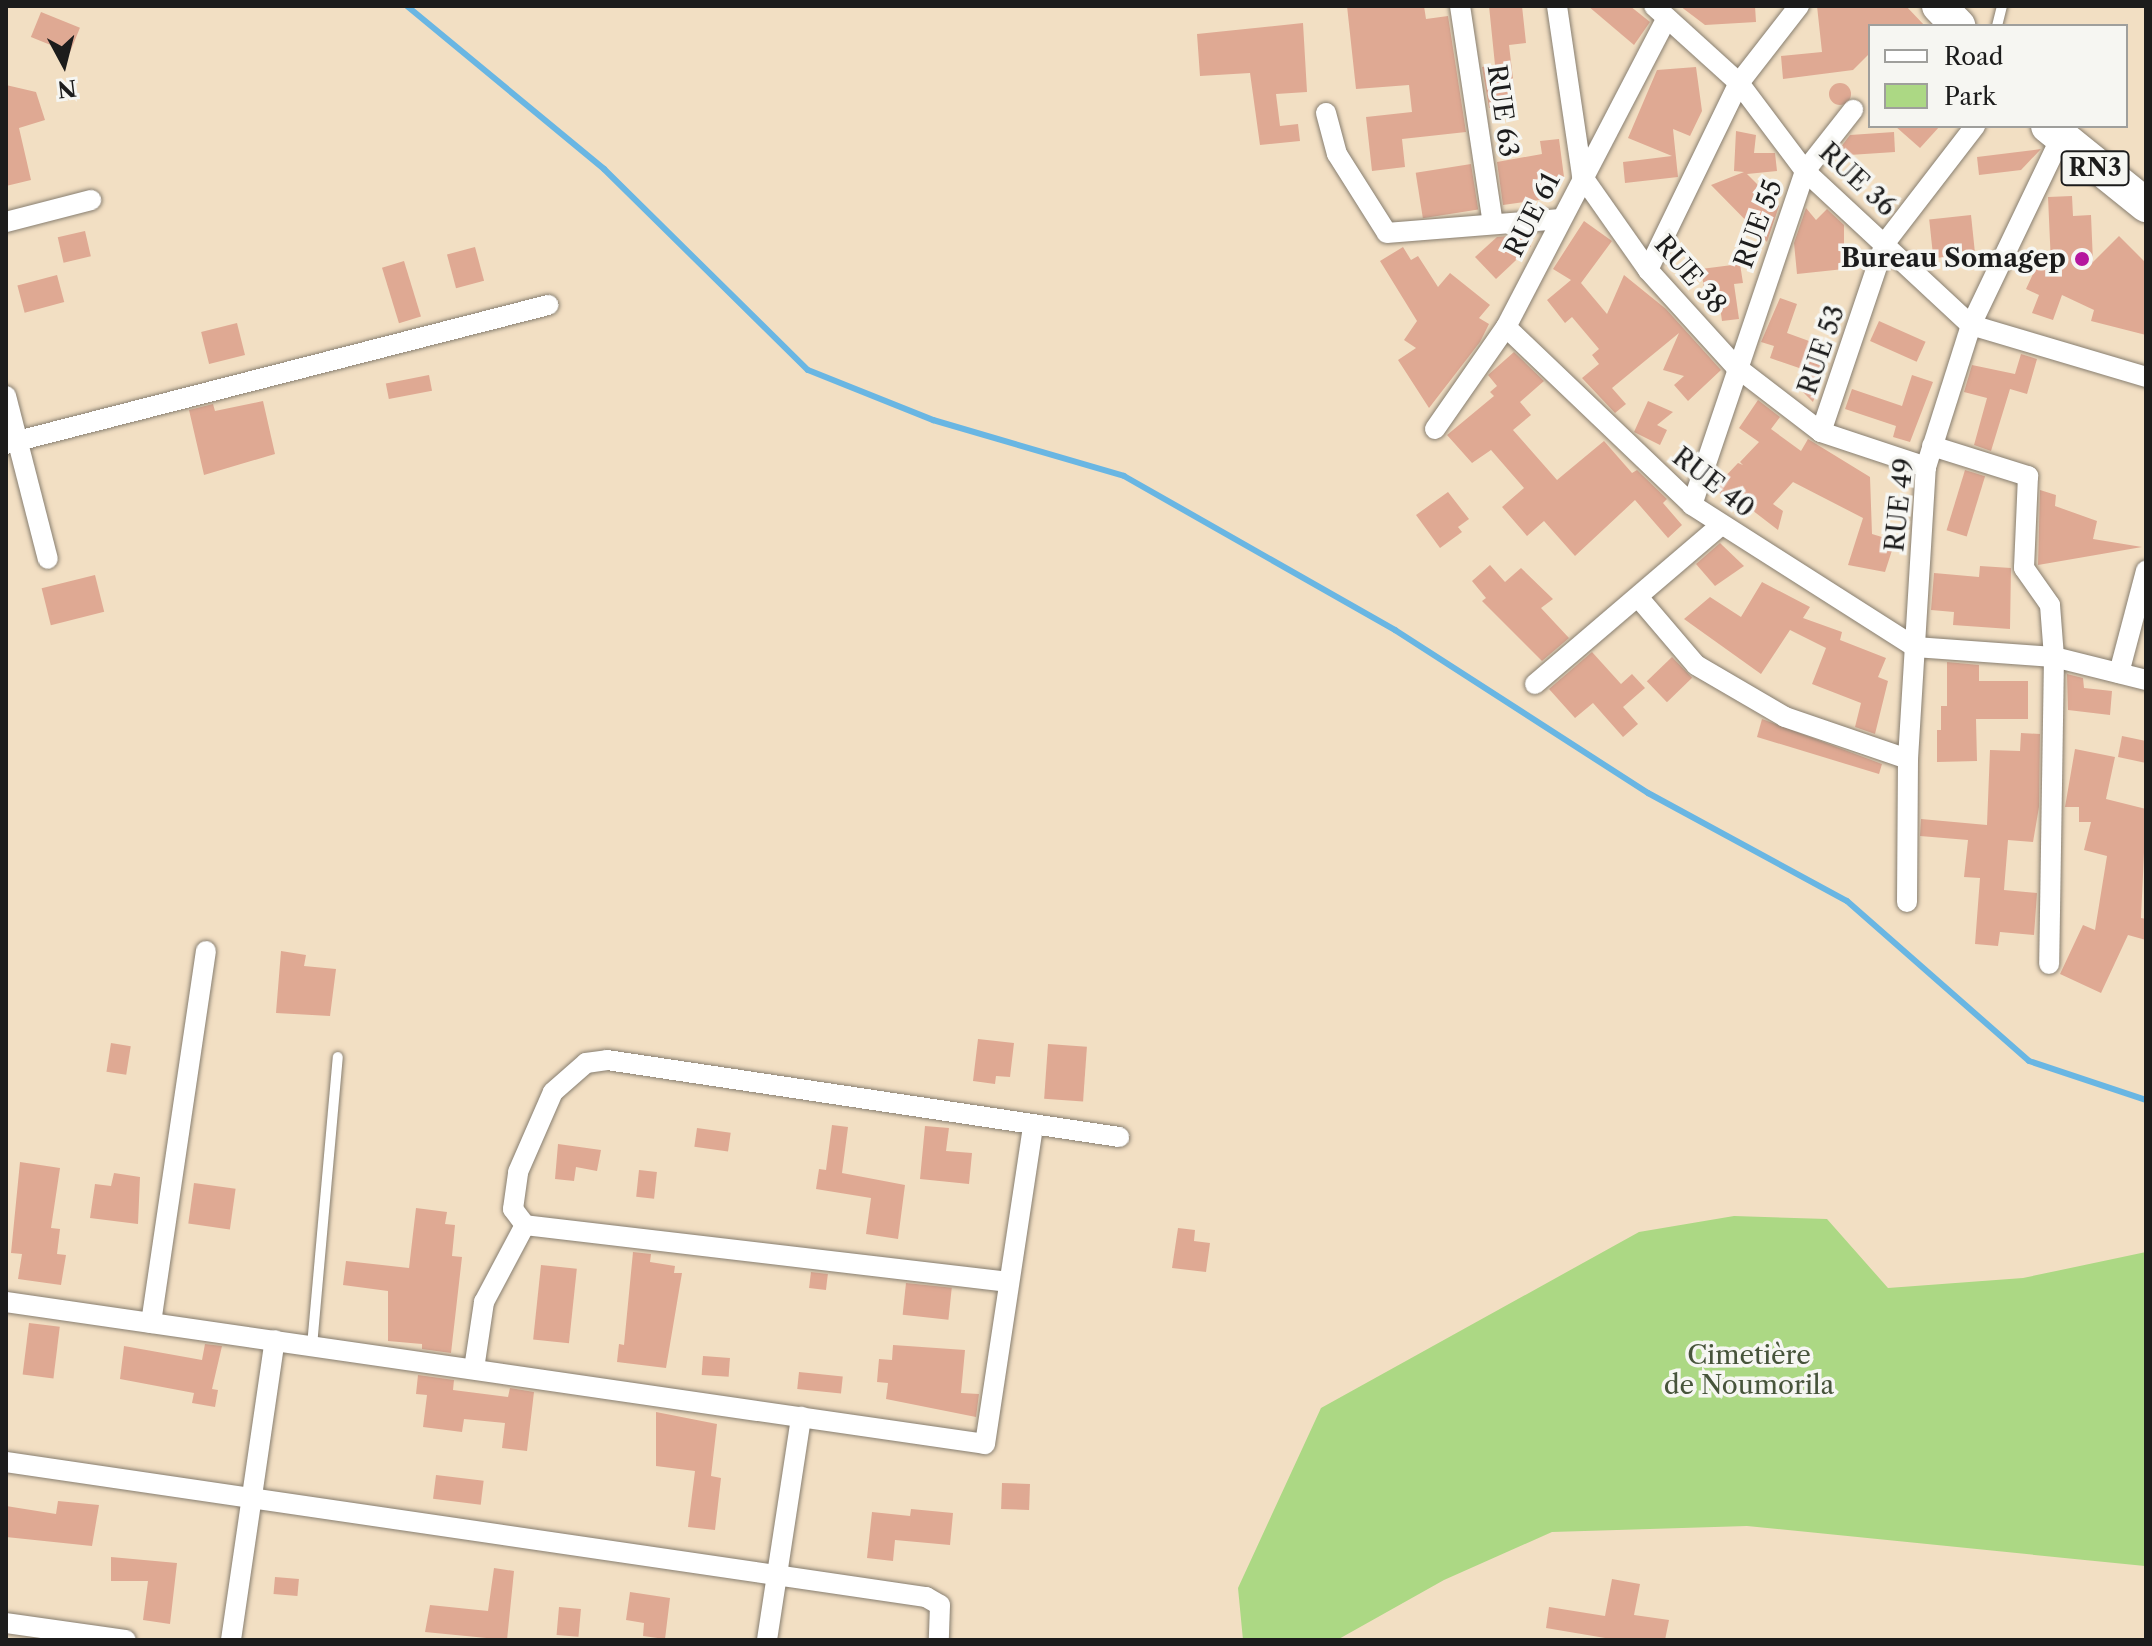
<!DOCTYPE html>
<meta charset="utf-8">
<style>
body{margin:0}
#map{position:relative;width:2152px;height:1646px;overflow:hidden;background:#f2dfc3;font-family:"Libre Caslon Text",serif}
div>[style]{position:absolute}
.green>*{inset:0;background:#acd884}
.stream>*{height:6px;margin:-3px;padding:0 3px;transform-origin:3px;border-radius:3px;background:#69b6e3}
.building>*{inset:0;background:#dfa993;transform-origin:0 0}
.round{border-radius:50%}
.roads{filter:drop-shadow(0 0 2px #877e70) drop-shadow(0 0 2px #877e70)}
.service>*{height:10px;margin:-5px;padding:0 5px;transform-origin:5px;border-radius:5px;background:#fff}
.minor>*{height:20px;margin:-10px;padding:0 10px;transform-origin:10px;border-radius:10px;background:#fff}
.trunk>*{height:34px;margin:-17px;padding:0 17px;transform-origin:17px;border-radius:17px;background:#fff}
.dots>*{width:22px;height:22px;translate:-50% -50%;box-sizing:border-box;border:4px solid #f6f6f2;border-radius:50%}
span{translate:-50% -50%;white-space:nowrap;text-align:center;line-height:1.15;-webkit-text-stroke:7px #f6f6f2;paint-order:stroke}
.shield-label span{padding:2px 6px;background:#f6f6f2;border:2px solid;border-radius:6px;-webkit-text-stroke-width:0}
.shield-label{font-size:24px;color:#1c1c1c;font-weight:700}
.street-label{font-size:26px;color:#1c1c1c}
.poi-label{font-size:26px;color:#1c1c1c;font-weight:700}
.right{translate:-100% -50%;text-align:right}
.park-label{font-size:26px;color:#47543b}
.frame{position:absolute;inset:0;border:8px solid #1c1c1c;pointer-events:none}
.legend{position:absolute;left:1868px;top:24px;width:260px;height:104px;box-sizing:border-box;background:#f6f6f2;border:2px solid #9f9f9c;margin:0;padding:10px 14px;list-style:none;font-size:24px;color:#1c1c1c}
.legend li{display:flex;align-items:center;gap:16px;height:40px}
.legend b{width:40px;border:2px solid #9f9f9c}
.north{position:absolute;left:24px;top:24px;width:80px;height:80px;-webkit-text-stroke:6px #f6f6f2;paint-order:stroke;rotate:173deg;font-size:22px;font-weight:700;line-height:32px;text-align:center;color:#1c1c1c}
.north::after{content:'';display:block;margin:auto;width:28px;height:36px;background:#1c1c1c;clip-path:polygon(50% 0,100% 100%,50% 72%,0 100%)}
</style>
<div id="map">
<div class="green">
<div style="clip-path:polygon(1734px 1216px,1827px 1219px,1888px 1288px,2023px 1278px,2146px 1252px,2146px 1633px,2145px 1566px,1747px 1526px,1552px 1532px,1444px 1580px,1337px 1640px,1243px 1640px,1238px 1588px,1321px 1408px,1639px 1232px)"></div>
</div>
<div class="stream">
<div style="left:407px;top:6px;width:256px;rotate:39.6deg"></div>
<div style="left:604px;top:169px;width:286px;rotate:44.6deg"></div>
<div style="left:808px;top:370px;width:135px;rotate:21.8deg"></div>
<div style="left:933px;top:420px;width:199px;rotate:16.3deg"></div>
<div style="left:1124px;top:476px;width:312px;rotate:29.6deg"></div>
<div style="left:1395px;top:630px;width:301px;rotate:32.8deg"></div>
<div style="left:1648px;top:793px;width:226px;rotate:28.5deg"></div>
<div style="left:1847px;top:901px;width:242px;rotate:41.3deg"></div>
<div style="left:2029px;top:1061px;width:123px;rotate:18.4deg"></div>
</div>
<div class="building">
<div style="clip-path:polygon(1347px 6px,1424px 6px,1426px 19px,1448px 16px,1466px 132px,1402px 139px,1405px 167px,1372px 171px,1366px 117px,1412px 112px,1409px 85px,1356px 89px)"></div>
<div style="clip-path:polygon(1489px 6px,1522px 6px,1526px 43px,1509px 45px,1516px 104px,1489px 108px,1482px 67px,1495px 65px)"></div>
<div style="clip-path:polygon(1588px 6px,1630px 6px,1650px 22px,1634px 45px)"></div>
<div style="clip-path:polygon(1680px 6px,1755px 6px,1756px 22px,1705px 25px)"></div>
<div style="clip-path:polygon(1817px 6px,1906px 6px,1925px 26px,1870px 26px,1870px 53px,1853px 70px,1783px 79px,1781px 56px,1822px 52px)"></div>
<div style="left:41px;top:12px;width:42px;height:27px;rotate:22deg"></div>
<div style="clip-path:polygon(1303px 23px,1307px 92px,1276px 94px,1280px 126px,1298px 124px,1300px 141px,1260px 145px,1250px 73px,1200px 76px,1197px 34px)"></div>
<div style="clip-path:polygon(1696px 67px,1702px 111px,1690px 136px,1673px 129px,1678px 177px,1625px 183px,1623px 162px,1672px 156px,1628px 138px,1657px 70px)"></div>
<div class="round" style="left:1829px;top:83px;width:22px;height:22px"></div>
<div style="clip-path:polygon(6px 85px,36px 92px,45px 120px,19px 128px,31px 180px,6px 186px)"></div>
<div style="clip-path:polygon(1895px 126px,1940px 126px,1920px 148px)"></div>
<div style="clip-path:polygon(1736px 131px,1756px 135px,1754px 153px,1775px 153px,1777px 171px,1747px 174px,1779px 206px,1767px 242px,1711px 185px,1744px 172px,1734px 171px)"></div>
<div style="clip-path:polygon(1894px 132px,1895px 152px,1834px 156px,1850px 135px)"></div>
<div style="clip-path:polygon(1559px 139px,1564px 177px,1552px 179px,1554px 198px,1503px 205px,1497px 162px,1542px 154px,1540px 141px)"></div>
<div style="clip-path:polygon(2041px 149px,2021px 170px,1979px 175px,1977px 157px)"></div>
<div style="left:1471px;top:164px;width:46px;height:56px;rotate:81deg"></div>
<div style="clip-path:polygon(2072px 196px,2073px 216px,2091px 215px,2093px 262px,2119px 236px,2146px 263px,2146px 335px,2091px 321px,2094px 310px,2062px 295px,2053px 320px,2032px 313px,2039px 295px,2026px 289px,2040px 259px,2051px 264px,2048px 197px)"></div>
<div style="clip-path:polygon(1806px 208px,1816px 220px,1827px 209px,1844px 225px,1844px 269px,1797px 274px,1794px 243px)"></div>
<div style="left:1971px;top:215px;width:39px;height:42px;rotate:84deg"></div>
<div style="clip-path:polygon(1584px 221px,1612px 241px,1581px 283px,1607px 314px,1624px 275px,1666px 309px,1721px 370px,1688px 401px,1674px 385px,1684px 376px,1663px 370px,1679px 333px,1612px 388px,1626px 404px,1615px 413px,1582px 378px,1599px 364px,1592px 355px,1599px 349px,1572px 317px,1565px 323px,1547px 300px,1571px 280px,1553px 269px)"></div>
<div style="left:85px;top:231px;width:26px;height:28px;rotate:77deg"></div>
<div style="clip-path:polygon(1521px 235px,1531px 246px,1496px 279px,1475px 257px,1497px 237px)"></div>
<div style="left:475px;top:247px;width:35px;height:29px;rotate:75deg"></div>
<div style="clip-path:polygon(1403px 247px,1411px 260px,1418px 256px,1438px 287px,1450px 273px,1490px 305px,1479px 318px,1489px 324px,1480px 342px,1429px 408px,1398px 360px,1416px 348px,1404px 340px,1417px 321px,1380px 261px)"></div>
<div style="left:404px;top:261px;width:58px;height:23px;rotate:73deg"></div>
<div style="clip-path:polygon(1740px 264px,1743px 283px,1734px 284px,1739px 319px,1722px 321px,1717px 286px,1704px 288px,1701px 269px)"></div>
<div style="left:57px;top:275px;width:28px;height:41px;rotate:75deg"></div>
<div style="clip-path:polygon(1780px 298px,1797px 304px,1787px 333px,1831px 349px,1813px 402px,1799px 388px,1805px 370px,1770px 358px,1774px 346px,1761px 342px)"></div>
<div style="left:1879px;top:321px;width:51px;height:22px;rotate:24deg"></div>
<div style="left:237px;top:323px;width:33px;height:37px;rotate:76deg"></div>
<div style="clip-path:polygon(1514px 352px,1544px 381px,1520px 402px,1531px 415px,1513px 430px,1557px 480px,1604px 441px,1632px 473px,1637px 470px,1667px 499px,1663px 503px,1682px 525px,1668px 538px,1635px 500px,1575px 556px,1544px 521px,1527px 536px,1502px 507px,1524px 488px,1491px 450px,1472px 463px,1447px 435px,1494px 396px,1490px 392px,1497px 386px,1488px 375px)"></div>
<div style="clip-path:polygon(2021px 354px,2037px 359px,2027px 394px,2010px 389px,1991px 451px,1974px 445px,1987px 398px,1964px 392px,1972px 365px,2015px 374px)"></div>
<div style="left:429px;top:375px;width:16px;height:44px;rotate:79deg"></div>
<div style="clip-path:polygon(1912px 375px,1933px 382px,1910px 442px,1893px 437px,1896px 426px,1845px 409px,1852px 389px,1902px 406px)"></div>
<div style="clip-path:polygon(1758px 400px,1780px 417px,1771px 429px,1801px 451px,1808px 439px,1870px 477px,1872px 534px,1895px 541px,1885px 572px,1848px 565px,1863px 518px,1793px 482px,1773px 504px,1783px 511px,1778px 530px,1739px 500px,1734px 505px,1718px 492px,1720px 482px,1738px 463px,1743px 465px,1740px 462px,1759px 442px,1739px 428px)"></div>
<div style="clip-path:polygon(263px 401px,275px 454px,204px 475px,189px 410px,213px 404px,215px 411px)"></div>
<div style="clip-path:polygon(1648px 401px,1673px 412px,1657px 425px,1667px 430px,1660px 445px,1634px 432px)"></div>
<div style="left:1965px;top:470px;width:21px;height:63px;rotate:17deg"></div>
<div style="clip-path:polygon(2040px 490px,2056px 495px,2055px 506px,2097px 521px,2093px 539px,2142px 547px,2038px 565px)"></div>
<div style="clip-path:polygon(1448px 492px,1469px 519px,1458px 527px,1462px 532px,1440px 548px,1416px 515px)"></div>
<div style="clip-path:polygon(1720px 543px,1744px 566px,1715px 586px,1696px 564px)"></div>
<div style="clip-path:polygon(1490px 565px,1505px 582px,1521px 568px,1553px 599px,1541px 608px,1569px 638px,1542px 661px,1482px 601px,1486px 598px,1472px 581px)"></div>
<div style="clip-path:polygon(1980px 566px,2011px 568px,2010px 629px,1953px 625px,1954px 612px,1931px 610px,1934px 573px,1979px 577px)"></div>
<div style="left:95px;top:575px;width:38px;height:55px;rotate:76deg"></div>
<div style="clip-path:polygon(1762px 582px,1810px 607px,1803px 618px,1842px 632px,1840px 640px,1886px 658px,1878px 677px,1888px 681px,1875px 734px,1855px 727px,1861px 703px,1812px 684px,1826px 648px,1790px 630px,1761px 674px,1684px 619px,1710px 597px,1741px 617px)"></div>
<div style="clip-path:polygon(1592px 652px,1621px 684px,1632px 674px,1645px 688px,1623px 707px,1638px 724px,1623px 737px,1593px 703px,1575px 718px,1549px 689px)"></div>
<div style="left:1672px;top:657px;width:29px;height:35px;rotate:46deg"></div>
<div style="clip-path:polygon(1947px 662px,1979px 665px,1979px 681px,2028px 681px,2028px 719px,1976px 719px,1977px 761px,1937px 762px,1937px 730px,1941px 730px,1941px 706px,1947px 706px)"></div>
<div style="clip-path:polygon(2067px 674px,2083px 678px,2084px 688px,2112px 691px,2110px 715px,2068px 710px)"></div>
<div style="clip-path:polygon(1762px 719px,1882px 764px,1879px 774px,1757px 737px)"></div>
<div style="clip-path:polygon(2021px 733px,2040px 734px,2039px 807px,2033px 842px,2008px 840px,2004px 890px,2037px 893px,2034px 935px,2000px 932px,1998px 946px,1975px 944px,1980px 878px,1964px 877px,1968px 840px,1920px 836px,1921px 819px,1987px 825px,1990px 750px,2020px 751px)"></div>
<div style="clip-path:polygon(2122px 736px,2146px 741px,2146px 763px,2118px 757px)"></div>
<div style="clip-path:polygon(2075px 749px,2115px 757px,2106px 799px,2146px 809px,2141px 918px,2146px 919px,2146px 940px,2128px 935px,2101px 993px,2060px 974px,2083px 925px,2095px 930px,2107px 856px,2084px 850px,2091px 822px,2079px 822px,2079px 807px,2065px 807px)"></div>
<div style="clip-path:polygon(281px 951px,306px 955px,304px 966px,336px 969px,330px 1016px,276px 1013px)"></div>
<div style="clip-path:polygon(978px 1039px,1014px 1043px,1010px 1077px,996px 1076px,995px 1084px,973px 1081px)"></div>
<div style="left:111px;top:1043px;width:20px;height:29px;rotate:9deg"></div>
<div style="left:1048px;top:1044px;width:39px;height:55px;rotate:4deg"></div>
<div style="clip-path:polygon(832px 1125px,848px 1127px,842px 1173px,905px 1185px,898px 1239px,866px 1234px,871px 1198px,816px 1189px,819px 1169px,826px 1170px)"></div>
<div style="clip-path:polygon(925px 1126px,949px 1128px,946px 1151px,972px 1153px,969px 1184px,920px 1179px)"></div>
<div style="left:697px;top:1128px;width:34px;height:19px;rotate:8deg"></div>
<div style="clip-path:polygon(558px 1144px,601px 1150px,597px 1171px,576px 1167px,574px 1181px,555px 1179px)"></div>
<div style="clip-path:polygon(20px 1162px,60px 1168px,51px 1228px,60px 1229px,57px 1254px,66px 1255px,61px 1285px,18px 1279px,22px 1254px,11px 1253px)"></div>
<div style="left:639px;top:1170px;width:18px;height:27px;rotate:6deg"></div>
<div style="clip-path:polygon(114px 1173px,140px 1177px,138px 1224px,90px 1218px,95px 1184px,111px 1186px)"></div>
<div style="left:194px;top:1183px;width:42px;height:41px;rotate:8deg"></div>
<div style="clip-path:polygon(416px 1208px,447px 1212px,445px 1224px,455px 1225px,452px 1256px,462px 1257px,451px 1353px,422px 1349px,422px 1344px,388px 1341px,388px 1291px,343px 1285px,346px 1261px,409px 1268px)"></div>
<div style="clip-path:polygon(1178px 1228px,1195px 1230px,1194px 1241px,1210px 1243px,1206px 1272px,1172px 1268px)"></div>
<div style="clip-path:polygon(633px 1252px,651px 1254px,650px 1262px,675px 1266px,674px 1273px,682px 1273px,666px 1368px,617px 1362px,619px 1344px,624px 1345px)"></div>
<div style="left:541px;top:1265px;width:36px;height:75px;rotate:6deg"></div>
<div style="left:811px;top:1272px;width:17px;height:16px;rotate:7deg"></div>
<div style="left:906px;top:1283px;width:46px;height:32px;rotate:6deg"></div>
<div style="left:29px;top:1323px;width:31px;height:52px;rotate:7deg"></div>
<div style="clip-path:polygon(205px 1344px,222px 1346px,212px 1389px,218px 1390px,215px 1407px,192px 1403px,194px 1393px,120px 1379px,124px 1346px,202px 1360px)"></div>
<div style="clip-path:polygon(893px 1345px,965px 1350px,961px 1393px,979px 1394px,976px 1417px,886px 1399px,888px 1383px,877px 1382px,879px 1359px,892px 1360px)"></div>
<div style="left:703px;top:1356px;width:27px;height:19px;rotate:4deg"></div>
<div style="left:799px;top:1372px;width:44px;height:17px;rotate:6deg"></div>
<div style="clip-path:polygon(418px 1375px,454px 1380px,453px 1390px,508px 1397px,510px 1388px,534px 1392px,527px 1451px,502px 1448px,505px 1423px,464px 1419px,462px 1432px,423px 1427px,427px 1395px,416px 1394px)"></div>
<div style="clip-path:polygon(656px 1412px,717px 1424px,711px 1476px,721px 1478px,715px 1530px,688px 1527px,695px 1471px,656px 1466px)"></div>
<div style="left:436px;top:1475px;width:48px;height:24px;rotate:7deg"></div>
<div style="left:1002px;top:1483px;width:28px;height:26px;rotate:2deg"></div>
<div style="clip-path:polygon(58px 1501px,99px 1505px,92px 1546px,6px 1537px,6px 1506px,56px 1514px)"></div>
<div style="clip-path:polygon(911px 1509px,953px 1513px,950px 1545px,895px 1540px,893px 1561px,867px 1558px,872px 1512px,910px 1516px)"></div>
<div style="clip-path:polygon(111px 1557px,177px 1563px,170px 1624px,143px 1620px,148px 1581px,111px 1581px)"></div>
<div style="clip-path:polygon(494px 1568px,514px 1571px,507px 1640px,425px 1632px,430px 1605px,488px 1611px)"></div>
<div style="left:275px;top:1577px;width:24px;height:17px;rotate:5deg"></div>
<div style="clip-path:polygon(1612px 1579px,1640px 1584px,1634px 1615px,1669px 1620px,1665px 1640px,1617px 1640px,1546px 1628px,1549px 1607px,1605px 1616px)"></div>
<div style="clip-path:polygon(630px 1592px,670px 1598px,665px 1639px,643px 1636px,644px 1623px,626px 1620px)"></div>
<div style="left:559px;top:1607px;width:22px;height:28px;rotate:5deg"></div>
</div>
<div class="roads">
<div class="service">
<div style="left:1997px;top:26px;width:21px;rotate:-76deg"></div>
<div style="left:312px;top:1346px;width:290px;rotate:-84.9deg"></div>
</div>
<div class="minor">
<div style="left:1460px;top:6px;width:220px;rotate:81.4deg"></div>
<div style="left:1557px;top:6px;width:172px;rotate:81.6deg"></div>
<div style="left:1582px;top:176px;width:115px;rotate:54.9deg"></div>
<div style="left:1648px;top:270px;width:130px;rotate:47.8deg"></div>
<div style="left:1735px;top:366px;width:108px;rotate:37.5deg"></div>
<div style="left:1821px;top:432px;width:111px;rotate:18.4deg"></div>
<div style="left:1654px;top:6px;width:115px;rotate:42.2deg"></div>
<div style="left:1739px;top:83px;width:110px;rotate:53.1deg"></div>
<div style="left:1805px;top:171px;width:226px;rotate:42.9deg"></div>
<div style="left:1971px;top:325px;width:183px;rotate:16.5deg"></div>
<div style="left:1326px;top:113px;width:42px;rotate:75deg"></div>
<div style="left:1337px;top:154px;width:93px;rotate:57.7deg"></div>
<div style="left:1387px;top:233px;width:174px;rotate:-4.6deg"></div>
<div style="left:6px;top:222px;width:88px;rotate:-14.5deg"></div>
<div style="left:1648px;top:270px;width:208px;rotate:-64.1deg"></div>
<div style="left:1739px;top:83px;width:98px;rotate:-52.1deg"></div>
<div style="left:1506px;top:327px;width:257px;rotate:43.7deg"></div>
<div style="left:1692px;top:505px;width:264px;rotate:32.5deg"></div>
<div style="left:1915px;top:647px;width:139px;rotate:4.1deg"></div>
<div style="left:2054px;top:657px;width:95px;rotate:14deg"></div>
<div style="left:6px;top:396px;width:168px;rotate:75.6deg"></div>
<div style="left:1435px;top:429px;width:124px;rotate:-55.2deg"></div>
<div style="left:1506px;top:327px;width:348px;rotate:-62.5deg"></div>
<div style="left:1821px;top:432px;width:200px;rotate:-71.3deg"></div>
<div style="left:1885px;top:243px;width:148px;rotate:-52.4deg"></div>
<div style="left:6px;top:444px;width:560px;rotate:-14.38deg"></div>
<div style="left:1932px;top:446px;width:101px;rotate:17.4deg"></div>
<div style="left:2028px;top:476px;width:92px;rotate:92.5deg"></div>
<div style="left:2024px;top:568px;width:45px;rotate:54.9deg"></div>
<div style="left:2050px;top:605px;width:52px;rotate:85.6deg"></div>
<div style="left:2054px;top:657px;width:307px;rotate:90.9deg"></div>
<div style="left:1692px;top:505px;width:353px;rotate:-71.3deg"></div>
<div style="left:1805px;top:171px;width:78px;rotate:-51.8deg"></div>
<div style="left:1638px;top:597px;width:89px;rotate:49.5deg"></div>
<div style="left:1696px;top:665px;width:103px;rotate:30.3deg"></div>
<div style="left:1785px;top:717px;width:130px;rotate:18.9deg"></div>
<div style="left:2119px;top:673px;width:106px;rotate:-75.2deg"></div>
<div style="left:1535px;top:684px;width:245px;rotate:-40.5deg"></div>
<div style="left:1907px;top:902px;width:143px;rotate:-89.6deg"></div>
<div style="left:1908px;top:759px;width:293px;rotate:-86.5deg"></div>
<div style="left:1926px;top:467px;width:149px;rotate:-72.4deg"></div>
<div style="left:1971px;top:325px;width:206px;rotate:-64.4deg"></div>
<div style="left:1009px;top:1282px;width:487px;rotate:-173.3deg"></div>
<div style="left:525px;top:1225px;width:20px;rotate:-127deg"></div>
<div style="left:513px;top:1209px;width:37px;rotate:-82deg"></div>
<div style="left:518px;top:1172px;width:87px;rotate:-66.4deg"></div>
<div style="left:553px;top:1092px;width:44px;rotate:-41.3deg"></div>
<div style="left:586px;top:1063px;width:21px;rotate:-8deg"></div>
<div style="left:607px;top:1060px;width:518px;rotate:8.55deg"></div>
<div style="left:6px;top:1302px;width:989px;rotate:8.25deg"></div>
<div style="left:985px;top:1444px;width:323px;rotate:-81.4deg"></div>
<div style="left:151px;top:1323px;width:376px;rotate:-81.6deg"></div>
<div style="left:474px;top:1369px;width:68px;rotate:-81.5deg"></div>
<div style="left:484px;top:1302px;width:87px;rotate:-62deg"></div>
<div style="left:6px;top:1462px;width:930px;rotate:8.35deg"></div>
<div style="left:926px;top:1597px;width:16px;rotate:30deg"></div>
<div style="left:940px;top:1605px;width:35px;rotate:92deg"></div>
<div style="left:6px;top:1623px;width:121px;rotate:8.1deg"></div>
<div style="left:231px;top:1640px;width:303px;rotate:-81.7deg"></div>
<div style="left:767px;top:1640px;width:226px;rotate:-81.3deg"></div>
</div>
<div class="trunk">
<div style="left:1939px;top:6px;width:28px;rotate:46deg"></div>
<div style="left:2048px;top:126px;width:126px;rotate:38.9deg"></div>
</div>
</div>
<div class="dots">
<div style="left:2082px;top:259px;background:#b5179e"></div>
</div>
<div class="shield-label">
<span style="left:2095px;top:168px">RN3</span>
</div>
<div class="street-label">
<span style="left:1502px;top:111px;rotate:82deg">RUE 63</span>
<span style="left:1857px;top:180px;rotate:43deg">RUE 36</span>
<span style="left:1533px;top:215px;rotate:-63deg">RUE 61</span>
<span style="left:1759px;top:224px;rotate:-70deg">RUE 55</span>
<span style="left:1690px;top:275px;rotate:49deg">RUE 38</span>
<span style="left:1822px;top:350px;rotate:-71deg">RUE 53</span>
<span style="left:1713px;top:483px;rotate:38deg">RUE 40</span>
<span style="left:1900px;top:505px;rotate:-84deg">RUE 49</span>
</div>
<div class="poi-label">
<span class="right" style="left:2066px;top:259px">Bureau Somagep</span>
</div>
<div class="park-label">
<span style="left:1749px;top:1371px">Cimetière<br>de Noumorila</span>
</div>
<div class="frame"></div>
<ul class="legend">
<li><b style="height:10px;background:#fff"></b>Road</li>
<li><b style="height:22px;background:#acd884"></b>Park</li>
</ul>
<div class="north">N</div>
</div>
